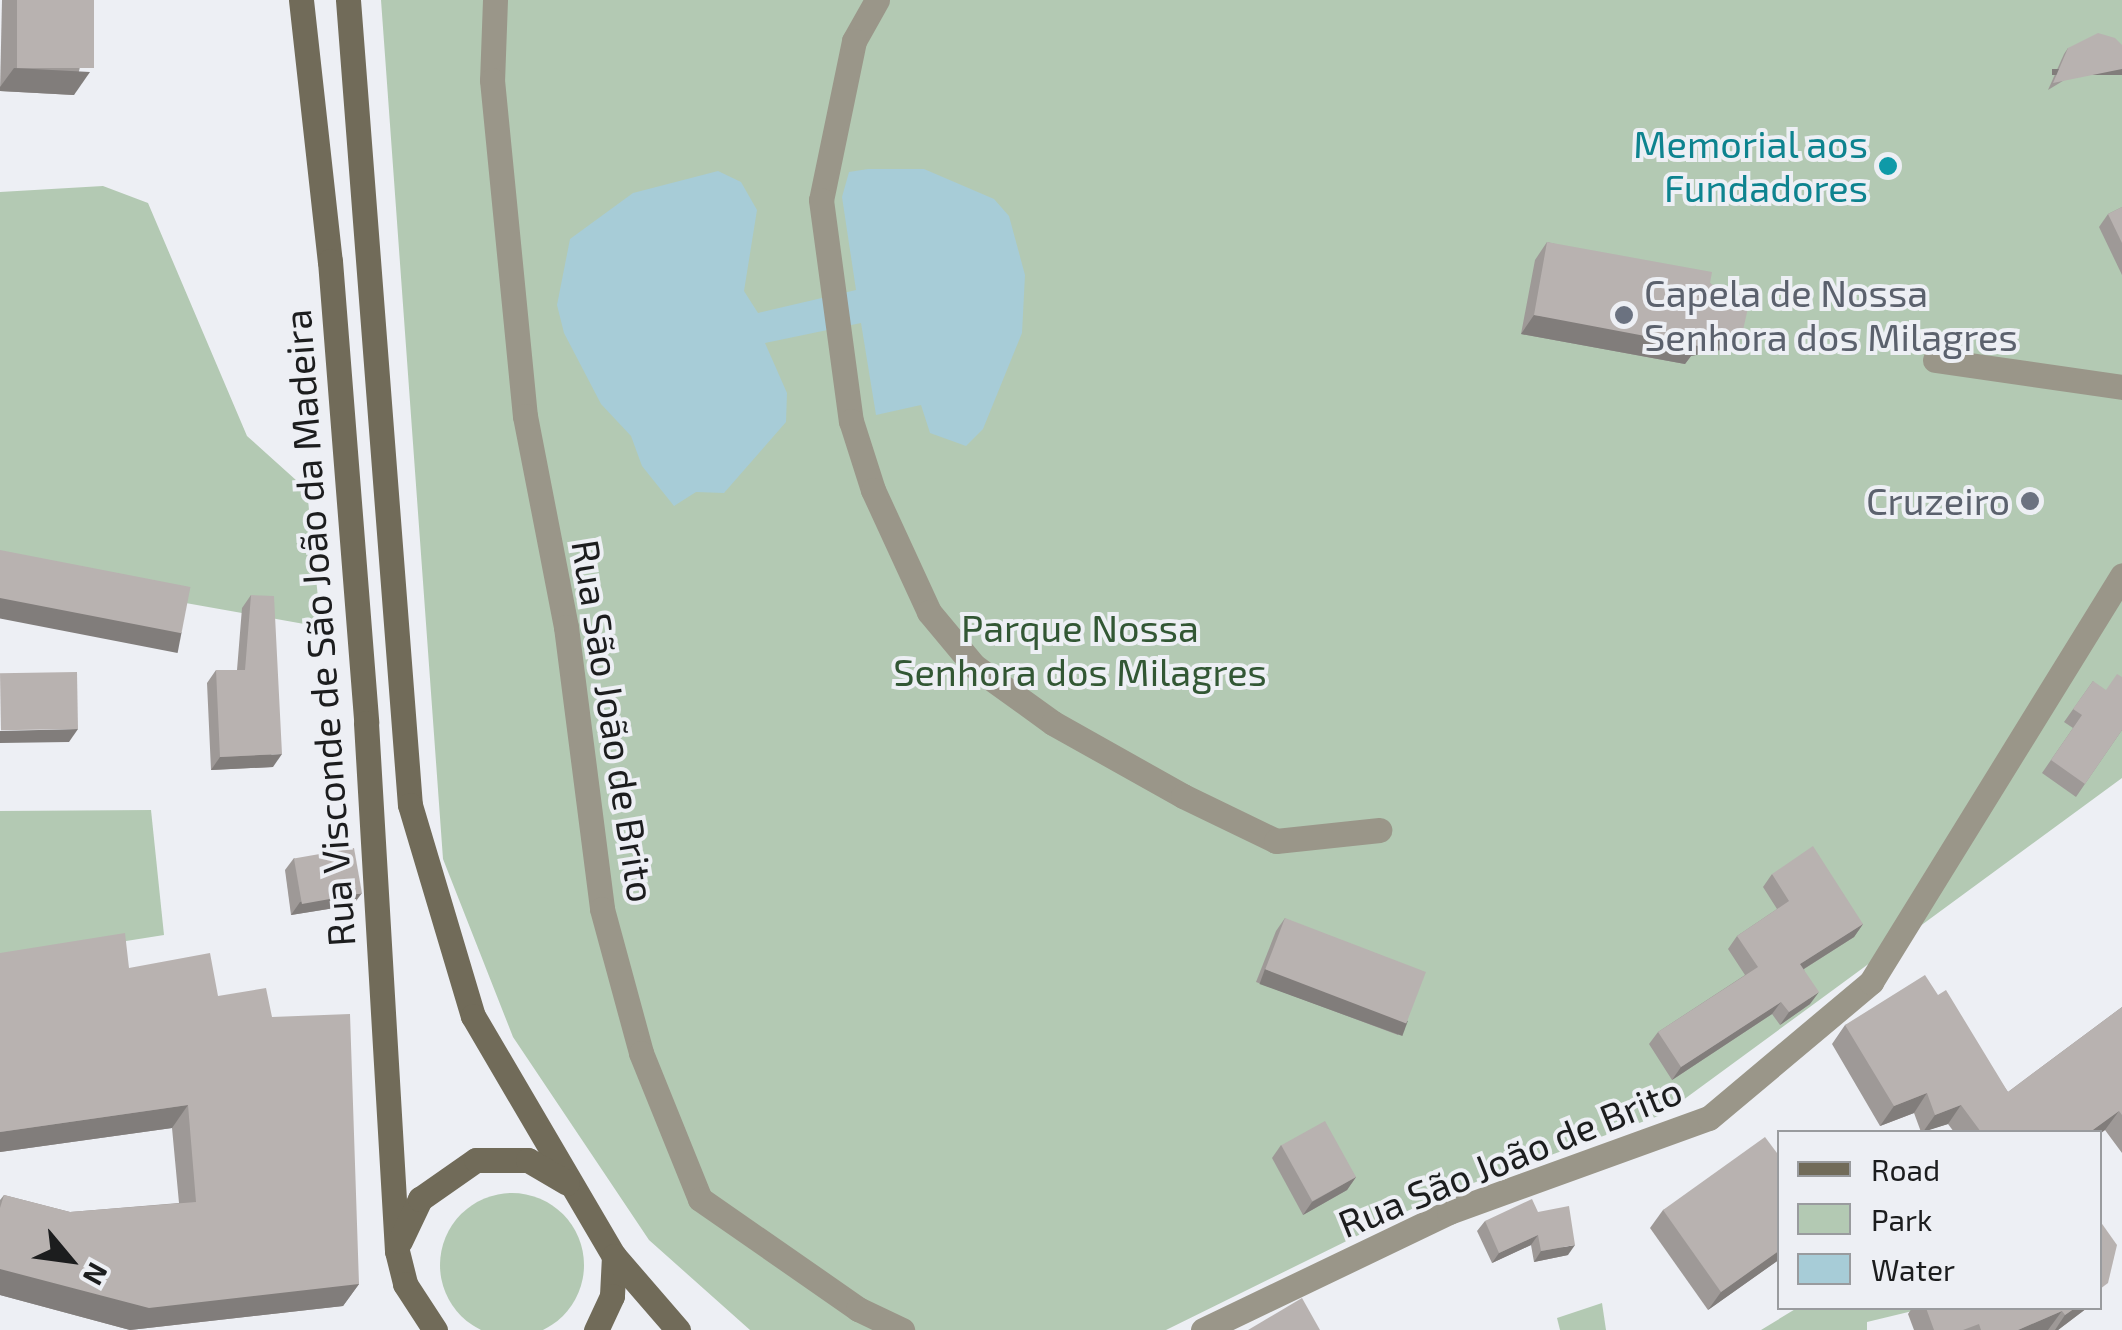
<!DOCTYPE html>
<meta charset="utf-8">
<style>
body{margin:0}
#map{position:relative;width:2122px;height:1330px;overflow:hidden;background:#edeff4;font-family:"Exo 2",sans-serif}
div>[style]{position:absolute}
.green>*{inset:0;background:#b3c9b3}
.round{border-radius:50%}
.water>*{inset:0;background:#a7ccd7}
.minor>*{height:25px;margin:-12.5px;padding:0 12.5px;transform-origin:12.5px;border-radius:12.5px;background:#9a9689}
.secondary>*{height:25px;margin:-12.5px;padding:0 12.5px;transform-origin:12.5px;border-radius:12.5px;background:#716b59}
.wall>*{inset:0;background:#9e9997}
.shaded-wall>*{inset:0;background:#817d7b;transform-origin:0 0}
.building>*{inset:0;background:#b8b2b0;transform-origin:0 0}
.dots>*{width:28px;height:28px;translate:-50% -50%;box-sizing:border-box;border:5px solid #edeff4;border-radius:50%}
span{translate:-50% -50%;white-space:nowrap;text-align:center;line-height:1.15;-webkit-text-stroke:8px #edeff4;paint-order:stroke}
.culture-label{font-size:38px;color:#0d838f}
.right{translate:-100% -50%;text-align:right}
.worship-label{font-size:38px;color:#5b616d}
.left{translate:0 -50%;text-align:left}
.street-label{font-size:38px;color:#1c1d1e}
.park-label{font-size:38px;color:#325734}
.legend{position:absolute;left:1777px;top:1130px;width:325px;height:180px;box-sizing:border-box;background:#edeff4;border:2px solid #999b9e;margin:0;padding:12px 18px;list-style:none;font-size:30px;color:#1c1d1e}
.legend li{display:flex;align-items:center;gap:20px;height:50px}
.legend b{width:50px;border:2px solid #999b9e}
.north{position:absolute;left:20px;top:1210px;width:100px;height:100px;-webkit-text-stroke:8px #edeff4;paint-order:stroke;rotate:119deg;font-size:28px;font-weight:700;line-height:40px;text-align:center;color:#1c1d1e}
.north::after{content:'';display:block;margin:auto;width:35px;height:45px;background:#1c1d1e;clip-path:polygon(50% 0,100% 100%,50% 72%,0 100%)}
</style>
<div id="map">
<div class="green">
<div style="clip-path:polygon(381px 0,2122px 0,2122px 778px,1664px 1114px,1440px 1195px,1166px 1330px,750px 1330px,649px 1240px,513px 1037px,443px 859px)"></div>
<div style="clip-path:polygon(103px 186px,148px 203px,247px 436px,307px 490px,321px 627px,0 570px,0 192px)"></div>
<div style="clip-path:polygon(151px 810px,164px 935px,0 961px,0 811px)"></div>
<div class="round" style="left:440px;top:1193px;width:144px;height:144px"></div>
<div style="clip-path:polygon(1602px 1303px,1606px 1330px,1560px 1330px,1557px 1318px)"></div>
<div style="clip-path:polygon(1797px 1308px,1925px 1308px,1867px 1322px,1867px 1330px,1761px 1330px)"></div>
</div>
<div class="water">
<div style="clip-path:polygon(868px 169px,924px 169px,994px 199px,1009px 216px,1025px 275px,1022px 333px,983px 429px,966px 446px,930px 433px,921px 405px,876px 415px,861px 323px,765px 343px,787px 393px,786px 422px,724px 493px,696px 492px,674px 506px,642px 466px,631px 436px,601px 404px,564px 333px,557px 305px,570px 239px,633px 193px,718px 171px,741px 182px,757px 210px,744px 291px,758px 313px,856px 290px,842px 197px,849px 172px)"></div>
</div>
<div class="minor">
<div style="left:495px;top:0;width:80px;rotate:92.1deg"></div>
<div style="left:492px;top:80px;width:338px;rotate:84.4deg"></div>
<div style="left:525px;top:416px;width:215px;rotate:79deg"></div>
<div style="left:566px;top:627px;width:284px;rotate:82.7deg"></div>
<div style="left:602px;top:909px;width:149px;rotate:74.8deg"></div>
<div style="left:641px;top:1053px;width:157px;rotate:68deg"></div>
<div style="left:700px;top:1199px;width:193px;rotate:34.8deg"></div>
<div style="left:858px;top:1309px;width:49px;rotate:25.5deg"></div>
<div style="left:877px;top:0;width:47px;rotate:119.3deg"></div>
<div style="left:854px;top:41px;width:162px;rotate:101.7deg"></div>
<div style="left:821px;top:200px;width:223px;rotate:82.3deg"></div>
<div style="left:851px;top:421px;width:72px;rotate:72.3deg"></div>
<div style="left:873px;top:490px;width:134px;rotate:65.3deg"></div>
<div style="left:929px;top:612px;width:70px;rotate:50.2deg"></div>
<div style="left:974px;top:666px;width:97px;rotate:35.8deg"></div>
<div style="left:1053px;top:723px;width:149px;rotate:29.3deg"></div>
<div style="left:1183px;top:796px;width:103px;rotate:25.8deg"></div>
<div style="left:1276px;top:841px;width:104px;rotate:-6.1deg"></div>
<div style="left:1935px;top:360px;width:189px;rotate:8.2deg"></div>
<div style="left:1203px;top:1330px;width:273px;rotate:-25.6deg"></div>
<div style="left:1449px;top:1212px;width:276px;rotate:-19.9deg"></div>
<div style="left:1709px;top:1118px;width:212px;rotate:-40deg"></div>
<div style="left:1871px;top:982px;width:478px;rotate:-58.3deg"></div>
</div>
<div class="secondary">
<div style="left:301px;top:0;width:263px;rotate:83.7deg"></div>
<div style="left:330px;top:261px;width:463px;rotate:85.5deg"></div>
<div style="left:366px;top:723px;width:529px;rotate:86.64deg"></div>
<div style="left:397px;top:1251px;width:34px;rotate:76deg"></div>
<div style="left:405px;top:1284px;width:55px;rotate:56.9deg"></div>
<div style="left:348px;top:0;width:807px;rotate:85.6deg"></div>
<div style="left:410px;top:805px;width:220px;rotate:73.4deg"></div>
<div style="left:473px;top:1016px;width:278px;rotate:59.6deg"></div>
<div style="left:614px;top:1256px;width:40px;rotate:92.9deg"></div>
<div style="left:612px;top:1296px;width:38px;rotate:115deg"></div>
<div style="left:400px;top:1241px;width:47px;rotate:-64.5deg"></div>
<div style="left:420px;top:1199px;width:68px;rotate:-34.9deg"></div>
<div style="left:476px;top:1160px;width:52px"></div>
<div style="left:528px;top:1160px;width:45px;rotate:30.5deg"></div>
<div style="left:614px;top:1256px;width:98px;rotate:49.1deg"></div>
</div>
<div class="wall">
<div style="clip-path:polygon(2px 0,94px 0,74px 95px,0 91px)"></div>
<div style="clip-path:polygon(2122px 45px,2048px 90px,2064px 54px,2068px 48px)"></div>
<div style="clip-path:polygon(2122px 207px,2122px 275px,2099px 227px,2108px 214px)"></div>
<div style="clip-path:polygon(1547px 242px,1710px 283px,1743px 330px,1730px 348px,1691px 356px,1685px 364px,1521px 334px,1535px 260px)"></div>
<div style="clip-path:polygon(251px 595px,273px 767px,211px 770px,207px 683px,216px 670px,237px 670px,242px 608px)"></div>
<div style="clip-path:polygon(2093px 681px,2122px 730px,2076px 797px,2042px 773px,2073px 728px,2064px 722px)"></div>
<div style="clip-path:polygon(294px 858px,353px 905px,291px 915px,285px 870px)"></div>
<div style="clip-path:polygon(1772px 874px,1863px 924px,1854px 937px,1804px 969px,1810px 1004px,1780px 1025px,1772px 1014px,1672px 1080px,1649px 1044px,1658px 1032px,1745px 975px,1728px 949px,1737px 936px,1777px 909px,1763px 887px)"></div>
<div style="clip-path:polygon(1285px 918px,1407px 1022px,1398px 1035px,1256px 982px,1276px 931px)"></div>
<div style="clip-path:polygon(0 953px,129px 968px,218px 996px,272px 1017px,359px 1284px,343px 1306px,130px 1330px,0 1295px,0 1200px,4px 1195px,70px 1212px,179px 1203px,172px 1128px,0 1152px)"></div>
<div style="clip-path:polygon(1938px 995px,2008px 1092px,2122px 1007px,2122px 1153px,2105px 1130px,2100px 1132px,1954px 1132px,1948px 1124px,1921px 1132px,1914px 1113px,1880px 1126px,1832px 1044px,1845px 1025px)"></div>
<div style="clip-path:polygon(1281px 1145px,1356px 1177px,1347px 1190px,1303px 1215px,1272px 1158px)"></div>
<div style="clip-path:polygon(1780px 1157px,1780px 1259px,1708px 1310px,1650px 1228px,1663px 1210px)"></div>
<div style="clip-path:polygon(1538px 1212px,1568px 1255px,1534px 1262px,1531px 1245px,1492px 1263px,1477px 1231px,1485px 1221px)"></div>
<div style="clip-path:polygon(1912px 1308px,2087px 1308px,2058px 1330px,1914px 1330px,1908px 1314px)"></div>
</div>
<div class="shaded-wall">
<div style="clip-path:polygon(14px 68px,90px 72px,74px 95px,0 91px,0 87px)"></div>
<div style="left:2122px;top:69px;width:6px;height:70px;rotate:90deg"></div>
<div style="clip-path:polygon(1534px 315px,1700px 338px,1743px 330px,1730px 348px,1691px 356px,1685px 364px,1521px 334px)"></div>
<div style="left:0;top:597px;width:185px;height:21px;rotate:11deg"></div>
<div style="clip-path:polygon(78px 729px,69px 742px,0 743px,0 731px)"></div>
<div style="clip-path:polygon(282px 754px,273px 767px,211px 770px,220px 757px)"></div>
<div style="clip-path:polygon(362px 893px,353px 905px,291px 915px,300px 902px)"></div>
<div style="clip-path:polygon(1863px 924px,1854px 937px,1791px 977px,1800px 964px)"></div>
<div style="left:1265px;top:969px;width:152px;height:16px;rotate:20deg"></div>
<div style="clip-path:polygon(1819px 992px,1810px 1004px,1780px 1025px,1789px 1012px)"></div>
<div style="clip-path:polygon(1781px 1002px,1772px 1014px,1672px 1080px,1681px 1067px)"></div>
<div style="clip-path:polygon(1927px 1093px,1914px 1113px,1880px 1126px,1894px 1106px)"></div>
<div style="clip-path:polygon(188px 1105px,172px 1128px,0 1152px,0 1132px)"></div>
<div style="clip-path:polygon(1961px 1105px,1948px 1124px,1923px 1132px,1935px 1115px)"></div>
<div style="clip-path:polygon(2119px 1111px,2105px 1130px,2100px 1134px,2100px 1132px,2090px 1132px)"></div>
<div style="clip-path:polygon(1356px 1177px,1347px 1190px,1303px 1215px,1312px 1202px)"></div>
<div style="clip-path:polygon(1538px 1235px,1531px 1245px,1492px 1263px,1499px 1253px)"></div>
<div style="clip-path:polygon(1575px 1245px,1568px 1255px,1534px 1262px,1541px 1251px)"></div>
<div style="clip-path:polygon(1780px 1250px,1780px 1259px,1708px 1310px,1721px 1292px)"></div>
<div style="clip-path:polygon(0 1269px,359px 1284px,343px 1306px,130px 1330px,0 1295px)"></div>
<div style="clip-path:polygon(2075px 1308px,2087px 1308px,2058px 1330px,2055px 1330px,2065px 1315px)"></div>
<div style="clip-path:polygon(2062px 1311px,2048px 1330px,2018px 1330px)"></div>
</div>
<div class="building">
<div style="left:17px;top:0;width:77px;height:68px"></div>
<div style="clip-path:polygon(2098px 33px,2115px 38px,2122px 45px,2122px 69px,2053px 83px,2068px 48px)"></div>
<div style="clip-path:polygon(2122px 207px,2122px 243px,2108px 214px)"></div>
<div style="clip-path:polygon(1547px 242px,1712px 272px,1710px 283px,1748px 308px,1743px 330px,1700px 338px,1698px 346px,1534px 315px)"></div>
<div style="left:0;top:550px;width:194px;height:47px;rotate:11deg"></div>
<div style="clip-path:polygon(251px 595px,274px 596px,282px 754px,220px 757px,216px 670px,245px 670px)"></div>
<div style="left:77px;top:672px;width:57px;height:77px;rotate:89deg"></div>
<div style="clip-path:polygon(2117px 674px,2122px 677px,2122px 730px,2085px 784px,2051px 760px,2082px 715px,2073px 709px,2093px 681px,2106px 690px)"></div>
<div style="clip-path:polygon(1813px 846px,1863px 924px,1800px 964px,1819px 992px,1789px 1012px,1781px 1002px,1681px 1067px,1658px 1032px,1758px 967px,1737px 936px,1789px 901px,1772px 874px)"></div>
<div style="left:354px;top:848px;width:46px;height:61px;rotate:80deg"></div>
<div style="left:1285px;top:918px;width:151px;height:55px;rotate:21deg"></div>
<div style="clip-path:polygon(125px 933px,129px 968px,210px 953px,218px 996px,266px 988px,272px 1017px,350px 1014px,359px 1284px,149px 1308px,0 1269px,0 1208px,4px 1195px,70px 1212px,196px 1202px,188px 1105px,0 1132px,0 953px)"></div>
<div style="clip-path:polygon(1925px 975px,1938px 995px,1946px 990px,2008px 1092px,2122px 1007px,2122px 1115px,2119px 1111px,2090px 1132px,1981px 1132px,1961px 1105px,1935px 1115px,1927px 1093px,1894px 1106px,1845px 1025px)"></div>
<div style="left:1325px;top:1121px;width:64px;height:50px;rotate:61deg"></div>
<div style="clip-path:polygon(1765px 1137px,1780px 1157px,1780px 1250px,1721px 1292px,1663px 1210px)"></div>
<div style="clip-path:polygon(1532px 1199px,1538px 1212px,1569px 1206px,1575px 1245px,1541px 1251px,1538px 1235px,1499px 1253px,1485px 1221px)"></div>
<div style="clip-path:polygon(2100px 1221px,2117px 1245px,2108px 1283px,2100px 1289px)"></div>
<div style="clip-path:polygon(1302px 1298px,1320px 1330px,1248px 1330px)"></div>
<div style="clip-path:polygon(1926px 1308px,2075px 1308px,2065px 1315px,2062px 1311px,2018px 1330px,1981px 1330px,1979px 1324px,1963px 1330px,1934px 1330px)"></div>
</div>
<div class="dots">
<div style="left:1888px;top:166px;background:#0f9aa8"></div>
<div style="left:1624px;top:315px;background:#6b7280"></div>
<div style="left:2030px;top:501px;background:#6b7280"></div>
</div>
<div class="culture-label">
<span class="right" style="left:1868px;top:166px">Memorial aos<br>Fundadores</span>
</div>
<div class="worship-label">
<span class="left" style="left:1644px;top:315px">Capela de Nossa<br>Senhora dos Milagres</span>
<span class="right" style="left:2010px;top:501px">Cruzeiro</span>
</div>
<div class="street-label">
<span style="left:319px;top:628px;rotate:-94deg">Rua Visconde de São João da Madeira</span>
<span style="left:614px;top:721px;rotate:81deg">Rua São João de Brito</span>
<span style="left:1510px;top:1157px;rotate:-22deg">Rua São João de Brito</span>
</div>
<div class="park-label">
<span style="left:1080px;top:650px">Parque Nossa<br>Senhora dos Milagres</span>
</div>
<ul class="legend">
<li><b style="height:12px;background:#716b59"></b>Road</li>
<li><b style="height:28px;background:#b3c9b3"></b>Park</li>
<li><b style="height:28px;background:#a7ccd7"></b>Water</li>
</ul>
<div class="north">N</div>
</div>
